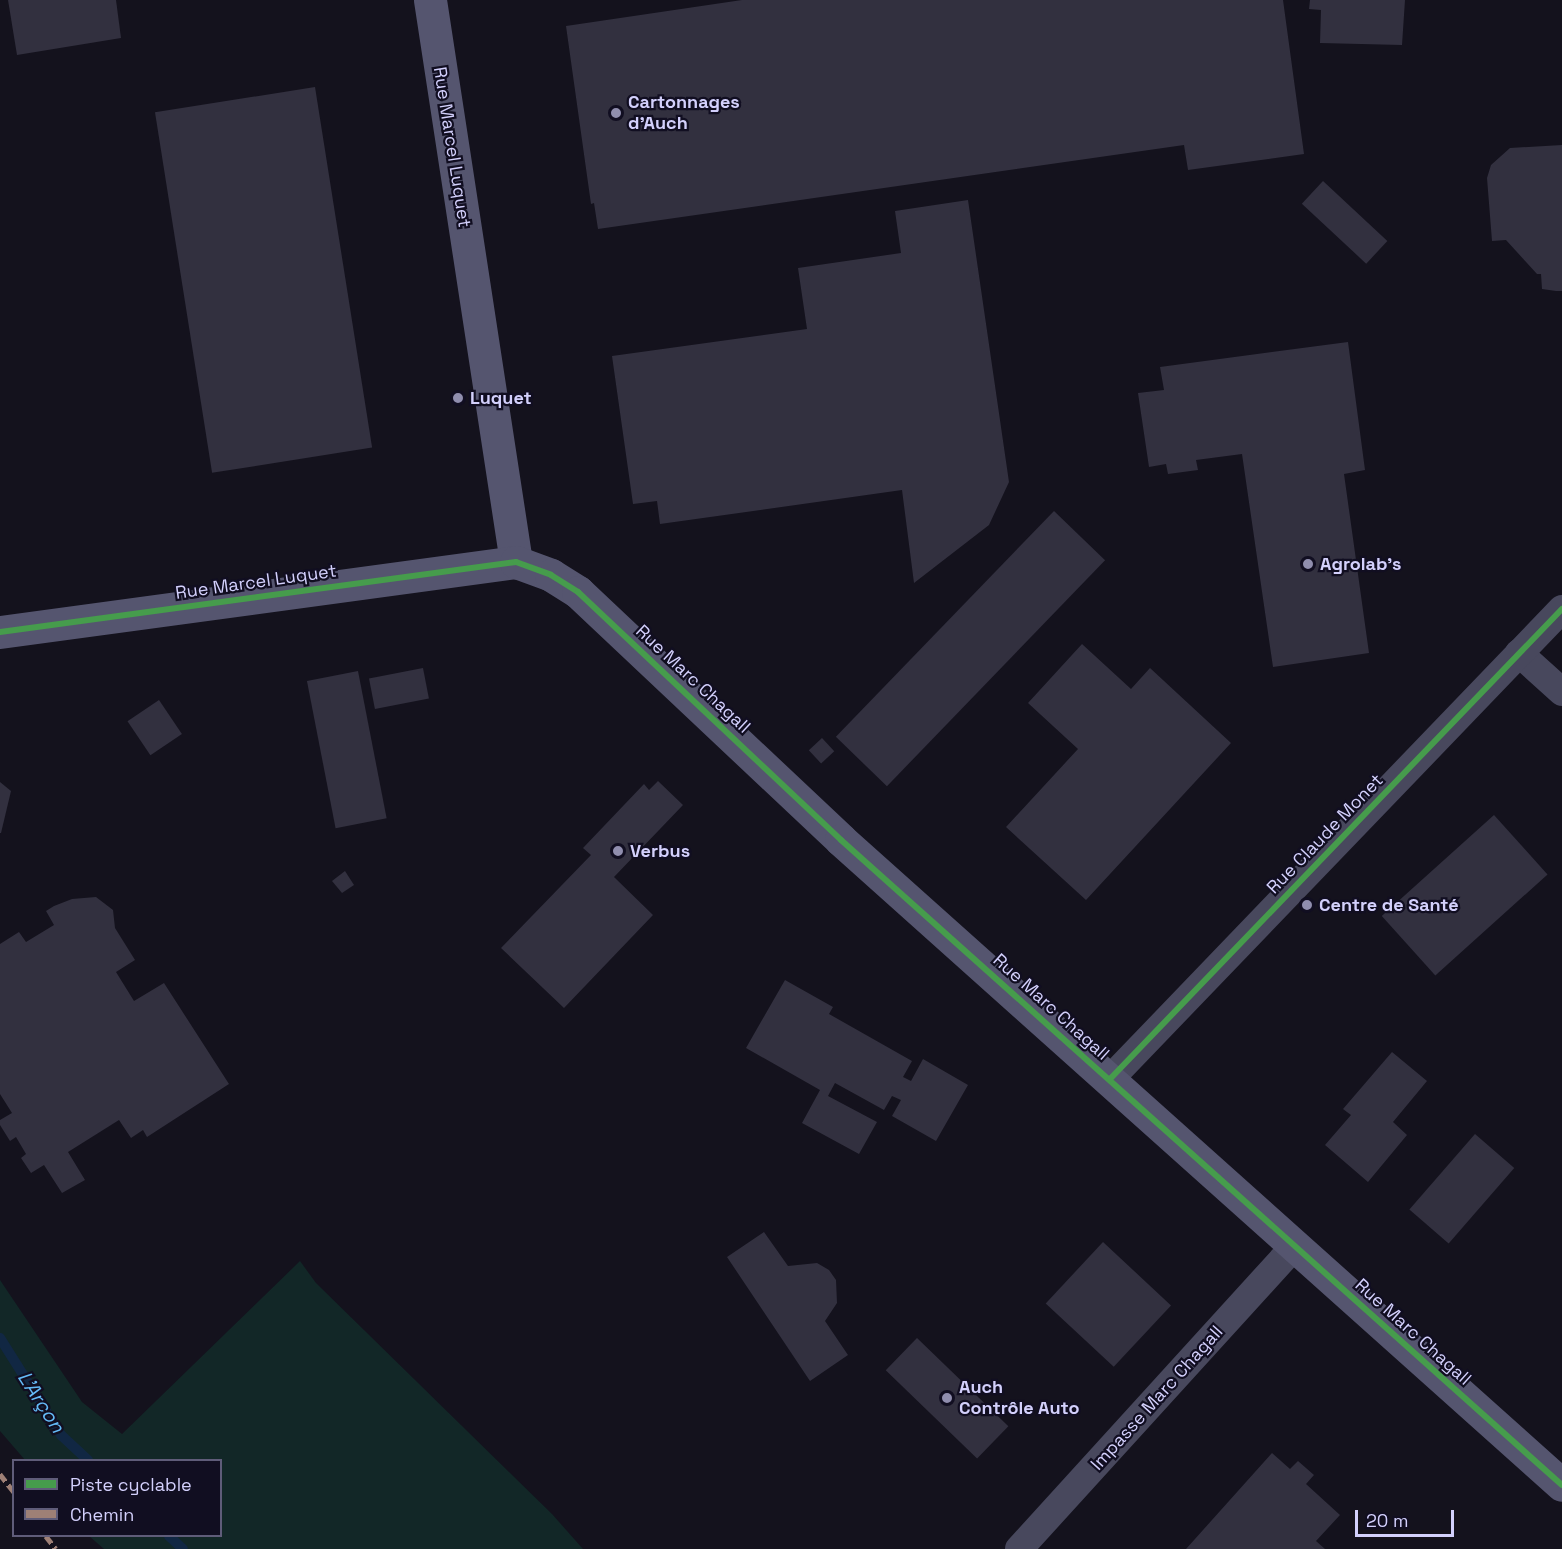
<!DOCTYPE html>
<meta charset="utf-8">
<style>
body{margin:0}
#map{position:relative;width:1562px;height:1549px;overflow:hidden;background:#14121d;font-family:"Space Grotesk",sans-serif}
div>[style]{position:absolute}
.green>*{inset:0;background:#122727}
.stream>*{height:10px;margin:-5px;padding:0 5px;transform-origin:5px;border-radius:5px;background:#112743}
.building>*{inset:0;background:#32303f;transform-origin:0 0}
.street>*{height:28px;margin:-14px;padding:0 14px;transform-origin:14px;border-radius:14px;background:#48485d}
.secondary>*{height:33px;margin:-16.5px;padding:0 16.5px;transform-origin:16.5px;border-radius:16.5px;background:#55556f}
.quiet>*{height:4.5px;margin-top:-2.25px;transform-origin:0;background:repeating-linear-gradient(90deg,#9e8076 0 9px,transparent 0 13.5px)}
.cycleway>*{height:6px;margin:-3px;padding:0 3px;transform-origin:3px;border-radius:3px;background:#469c4c}
.dots>*{width:16px;height:16px;translate:-50% -50%;box-sizing:border-box;border:3px solid #110e21;border-radius:50%}
span{translate:-50% -50%;white-space:nowrap;text-align:center;line-height:1.15;-webkit-text-stroke:4.5px #110e21;paint-order:stroke}
.poi-label{font-size:18px;color:#d3d0fc;font-weight:700}
.left{translate:0 -50%;text-align:left}
.street-label{font-size:18px;color:#d3d0fc}
.water-label{font-size:20px;color:#64baf7;font-style:italic}
.legend{position:absolute;left:12px;top:1459px;width:210px;height:78px;box-sizing:border-box;background:#110e21;border:2px solid #5f5c79;margin:0;padding:8px 10px;list-style:none;font-size:18px;color:#d3d0fc}
.legend li{display:flex;align-items:center;gap:12px;height:30px}
.legend b{width:30px;border:2px solid #5f5c79}
.scale{position:absolute;left:1355px;top:1510px;width:99px;height:27px;box-sizing:border-box;border:3px solid #d3d0fc;border-top:0;padding-left:8px;font-size:18px;line-height:21px;white-space:nowrap;color:#d3d0fc;-webkit-text-stroke:4px #110e21;paint-order:stroke}
</style>
<div id="map">
<div class="green">
<div style="clip-path:polygon(300px 1261px,316px 1283px,552px 1514px,583px 1549px,104px 1549px,89px 1536px,220px 1536px,220px 1460px,25px 1460px,0 1431px,0 1280px,82px 1402px,122px 1434px)"></div>
</div>
<div class="stream">
<div style="left:0;top:1338px;width:115px;rotate:57.8deg"></div>
<div style="left:61px;top:1435px;width:37px;rotate:43deg"></div>
<div style="left:169px;top:1536px;width:19px;rotate:43deg"></div>
</div>
<div class="building">
<div style="clip-path:polygon(8px 0,116px 0,121px 38px,17px 55px)"></div>
<div style="clip-path:polygon(742px 0,1283px 0,1304px 154px,1188px 170px,1184px 145px,598px 229px,594px 203px,591px 204px,566px 26px)"></div>
<div style="clip-path:polygon(1310px 0,1405px 0,1402px 45px,1320px 43px,1321px 10px,1309px 9px)"></div>
<div style="left:315px;top:87px;width:365px;height:162px;rotate:81deg"></div>
<div style="clip-path:polygon(1562px 145px,1562px 291px,1556px 291px,1542px 289px,1541px 274px,1537px 274px,1506px 240px,1492px 241px,1487px 178px,1491px 165px,1510px 148px)"></div>
<div style="left:1323px;top:181px;width:88px;height:31px;rotate:43deg"></div>
<div style="clip-path:polygon(968px 200px,1009px 482px,989px 525px,914px 583px,902px 490px,660px 524px,657px 501px,633px 504px,612px 356px,807px 329px,798px 268px,901px 253px,895px 211px)"></div>
<div style="clip-path:polygon(1348px 342px,1365px 470px,1344px 474px,1369px 653px,1273px 667px,1242px 454px,1196px 460px,1198px 470px,1168px 474px,1166px 464px,1149px 467px,1138px 393px,1164px 390px,1160px 367px)"></div>
<div style="left:1054px;top:511px;width:71px;height:314px;rotate:44deg"></div>
<div style="clip-path:polygon(1082px 644px,1131px 689px,1150px 668px,1231px 743px,1086px 900px,1006px 827px,1078px 749px,1028px 703px)"></div>
<div style="left:423px;top:668px;width:31px;height:55px;rotate:79deg"></div>
<div style="left:358px;top:671px;width:150px;height:52px;rotate:79deg"></div>
<div style="left:159px;top:700px;width:41px;height:38px;rotate:56deg"></div>
<div style="left:822px;top:738px;width:18px;height:18px;rotate:47deg"></div>
<div style="clip-path:polygon(658px 781px,683px 805px,614px 877px,653px 915px,564px 1008px,501px 948px,591px 855px,583px 848px,644px 784px,649px 790px)"></div>
<div style="clip-path:polygon(0 782px,11px 791px,1px 833px,0 833px)"></div>
<div style="left:1494px;top:815px;width:80px;height:151px;rotate:48deg"></div>
<div style="clip-path:polygon(345px 871px,354px 885px,342px 893px,332px 881px)"></div>
<div style="clip-path:polygon(96px 897px,113px 910px,115px 928px,135px 960px,116px 972px,134px 1001px,164px 983px,229px 1084px,147px 1137px,143px 1130px,131px 1138px,119px 1120px,68px 1152px,85px 1180px,62px 1193px,44px 1165px,31px 1173px,21px 1158px,26px 1154px,16px 1137px,10px 1141px,0 1125px,0 1120px,12px 1113px,0 1094px,0 944px,19px 932px,26px 942px,54px 925px,46px 911px,54px 906px,72px 899px)"></div>
<div style="clip-path:polygon(785px 980px,833px 1007px,829px 1014px,912px 1061px,903px 1077px,911px 1081px,923px 1059px,968px 1085px,936px 1141px,892px 1116px,901px 1100px,892px 1096px,884px 1110px,835px 1083px,828px 1096px,877px 1122px,859px 1154px,802px 1123px,820px 1090px,746px 1048px)"></div>
<div style="clip-path:polygon(1392px 1052px,1427px 1081px,1393px 1122px,1407px 1135px,1368px 1182px,1325px 1145px,1351px 1115px,1343px 1109px)"></div>
<div style="left:1475px;top:1134px;width:52px;height:100px;rotate:41deg"></div>
<div style="clip-path:polygon(764px 1232px,788px 1266px,817px 1263px,829px 1270px,836px 1280px,837px 1303px,825px 1321px,848px 1355px,810px 1381px,727px 1257px)"></div>
<div style="left:1103px;top:1242px;width:93px;height:84px;rotate:43deg"></div>
<div style="left:917px;top:1338px;width:127px;height:45px;rotate:44deg"></div>
<div style="clip-path:polygon(1272px 1453px,1290px 1469px,1298px 1461px,1314px 1475px,1306px 1484px,1340px 1515px,1316px 1541px,1325px 1549px,1186px 1549px)"></div>
</div>
<div class="street">
<div style="left:1519px;top:653px;width:58px;rotate:42.2deg"></div>
<div style="left:1110px;top:1079px;width:652px;rotate:-46.12deg"></div>
<div style="left:1019px;top:1549px;width:408px;rotate:-47.7deg"></div>
</div>
<div class="secondary">
<div style="left:430px;top:0;width:569px;rotate:81.3deg"></div>
<div style="left:0;top:632px;width:521px;rotate:-7.73deg"></div>
<div style="left:516px;top:562px;width:37px;rotate:20deg"></div>
<div style="left:551px;top:575px;width:32px;rotate:32deg"></div>
<div style="left:578px;top:592px;width:361px;rotate:43.3deg"></div>
<div style="left:841px;top:840px;width:967px;rotate:41.82deg"></div>
</div>
<div class="quiet">
<div style="left:0;top:1474px;width:23px;rotate:52deg"></div>
<div style="left:46px;top:1536px;width:16px;rotate:52deg"></div>
</div>
<div class="cycleway">
<div style="left:0;top:632px;width:521px;rotate:-7.73deg"></div>
<div style="left:516px;top:562px;width:37px;rotate:20deg"></div>
<div style="left:551px;top:575px;width:32px;rotate:32deg"></div>
<div style="left:578px;top:592px;width:361px;rotate:43.3deg"></div>
<div style="left:841px;top:840px;width:967px;rotate:41.82deg"></div>
<div style="left:1110px;top:1079px;width:652px;rotate:-46.12deg"></div>
</div>
<div class="dots">
<div style="left:616px;top:113px;background:#908eae"></div>
<div style="left:458px;top:398px;background:#908eae"></div>
<div style="left:1308px;top:564px;background:#908eae"></div>
<div style="left:618px;top:851px;background:#908eae"></div>
<div style="left:1307px;top:905px;background:#908eae"></div>
<div style="left:947px;top:1398px;background:#908eae"></div>
</div>
<div class="poi-label">
<span class="left" style="left:628px;top:113px">Cartonnages<br>d'Auch</span>
<span class="left" style="left:470px;top:398px">Luquet</span>
<span class="left" style="left:1320px;top:564px">Agrolab's</span>
<span class="left" style="left:630px;top:851px">Verbus</span>
<span class="left" style="left:1319px;top:905px">Centre de Santé</span>
<span class="left" style="left:959px;top:1398px">Auch<br>Contrôle Auto</span>
</div>
<div class="street-label">
<span style="left:452px;top:147px;rotate:81deg">Rue Marcel Luquet</span>
<span style="left:256px;top:582px;rotate:-8deg">Rue Marcel Luquet</span>
<span style="left:693px;top:679px;rotate:43deg">Rue Marc Chagall</span>
<span style="left:1325px;top:834px;rotate:-46deg">Rue Claude Monet</span>
<span style="left:1051px;top:1007px;rotate:42deg">Rue Marc Chagall</span>
<span style="left:1413px;top:1332px;rotate:42deg">Rue Marc Chagall</span>
<span style="left:1157px;top:1398px;rotate:-48deg">Impasse Marc Chagall</span>
</div>
<div class="water-label">
<span style="left:41px;top:1402px;rotate:57deg">L'Arçon</span>
</div>
<ul class="legend">
<li><b style="height:8px;background:#469c4c"></b>Piste cyclable</li>
<li><b style="height:8px;background:#9e8076"></b>Chemin</li>
</ul>
<div class="scale">20 m</div>
</div>
